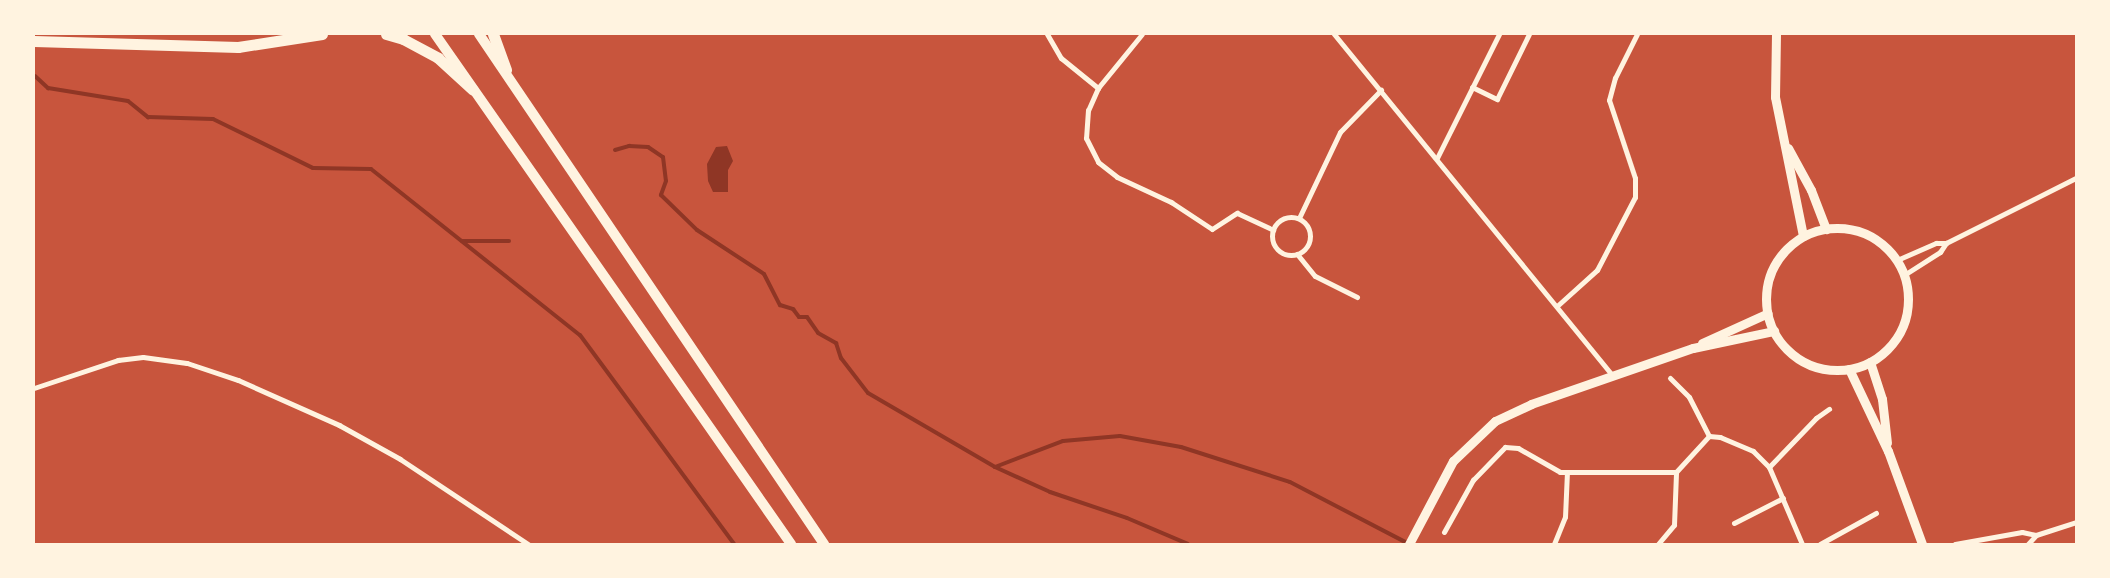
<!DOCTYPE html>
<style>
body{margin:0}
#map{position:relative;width:2110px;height:578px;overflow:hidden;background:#c8553d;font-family:"Public Sans",sans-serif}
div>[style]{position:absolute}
.water>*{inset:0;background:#8f3625}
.stream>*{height:4px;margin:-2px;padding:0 2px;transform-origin:2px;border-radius:2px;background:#8f3625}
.minor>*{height:5px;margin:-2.5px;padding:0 2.5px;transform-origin:2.5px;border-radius:2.5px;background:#fff3e0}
.minor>.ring{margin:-2.5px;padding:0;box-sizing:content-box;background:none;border:5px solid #fff3e0;border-radius:50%}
.tertiary>*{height:9px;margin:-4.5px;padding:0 4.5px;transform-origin:4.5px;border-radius:4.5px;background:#fff3e0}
.tertiary>.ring{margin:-4.5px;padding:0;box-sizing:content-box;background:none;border:9px solid #fff3e0;border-radius:50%}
.secondary>*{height:10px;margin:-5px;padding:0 5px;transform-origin:5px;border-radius:5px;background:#fff3e0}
.trunk>*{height:11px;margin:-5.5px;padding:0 5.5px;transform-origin:5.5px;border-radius:5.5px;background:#fff3e0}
span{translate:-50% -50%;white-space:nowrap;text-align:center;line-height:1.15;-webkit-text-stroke:5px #fff3e0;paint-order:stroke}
.frame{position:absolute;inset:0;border:35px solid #fff3e0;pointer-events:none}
</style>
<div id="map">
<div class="water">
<div style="clip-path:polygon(727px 146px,733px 161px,728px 170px,728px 192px,713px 192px,708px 181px,707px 164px,716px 147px)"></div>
</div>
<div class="stream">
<div style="left:35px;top:76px;width:18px;rotate:43deg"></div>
<div style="left:48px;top:88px;width:81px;rotate:9.2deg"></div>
<div style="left:128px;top:101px;width:26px;rotate:39deg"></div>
<div style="left:148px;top:117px;width:65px;rotate:1.8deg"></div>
<div style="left:213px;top:119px;width:111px;rotate:26.1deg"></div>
<div style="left:313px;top:168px;width:58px;rotate:1deg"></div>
<div style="left:371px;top:169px;width:267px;rotate:38.5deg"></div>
<div style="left:580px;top:335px;width:260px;rotate:53.6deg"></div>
<div style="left:615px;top:150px;width:15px;rotate:-16deg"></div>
<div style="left:629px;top:146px;width:19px;rotate:3deg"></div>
<div style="left:648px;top:147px;width:18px;rotate:34deg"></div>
<div style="left:663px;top:157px;width:24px;rotate:83deg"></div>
<div style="left:666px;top:181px;width:15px;rotate:110deg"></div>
<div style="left:661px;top:195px;width:50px;rotate:44.2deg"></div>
<div style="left:697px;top:230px;width:80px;rotate:33.3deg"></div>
<div style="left:764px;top:274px;width:35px;rotate:63deg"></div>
<div style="left:780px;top:305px;width:14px;rotate:17deg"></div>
<div style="left:793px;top:309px;width:10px;rotate:53deg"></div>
<div style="left:799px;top:317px;width:8px"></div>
<div style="left:807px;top:317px;width:19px;rotate:55deg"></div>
<div style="left:818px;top:333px;width:21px;rotate:29deg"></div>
<div style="left:836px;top:343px;width:16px;rotate:72deg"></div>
<div style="left:841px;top:358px;width:44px;rotate:52.4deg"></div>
<div style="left:868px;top:393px;width:147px;rotate:30.2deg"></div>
<div style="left:995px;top:467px;width:60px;rotate:24.4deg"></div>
<div style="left:1050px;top:492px;width:81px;rotate:18.7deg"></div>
<div style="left:1127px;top:518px;width:66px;rotate:23.1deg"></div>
<div style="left:462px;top:241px;width:47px"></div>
<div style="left:995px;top:467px;width:73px;rotate:-20.9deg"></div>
<div style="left:1063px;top:441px;width:57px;rotate:-5deg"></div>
<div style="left:1120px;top:436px;width:62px;rotate:10.2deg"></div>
<div style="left:1181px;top:447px;width:114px;rotate:17.8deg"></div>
<div style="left:1290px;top:482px;width:134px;rotate:27.5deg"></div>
</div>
<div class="minor">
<div style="left:1047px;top:34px;width:28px;rotate:60deg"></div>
<div style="left:1061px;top:58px;width:48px;rotate:39deg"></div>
<div style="left:1142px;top:34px;width:70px;rotate:129.2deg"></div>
<div style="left:1098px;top:88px;width:24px;rotate:114deg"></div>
<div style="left:1088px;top:110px;width:28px;rotate:94deg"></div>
<div style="left:1086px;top:138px;width:27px;rotate:63deg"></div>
<div style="left:1098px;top:162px;width:24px;rotate:38deg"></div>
<div style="left:1117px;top:177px;width:60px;rotate:24.8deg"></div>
<div style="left:1171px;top:202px;width:49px;rotate:33.4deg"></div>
<div style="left:1212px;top:229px;width:30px;rotate:-33deg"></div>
<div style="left:1237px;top:213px;width:40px;rotate:25deg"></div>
<div style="left:1334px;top:34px;width:440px;rotate:50.8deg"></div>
<div style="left:1472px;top:87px;width:28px;rotate:26deg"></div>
<div style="left:1497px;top:99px;width:72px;rotate:-63.8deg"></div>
<div style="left:1437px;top:158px;width:139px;rotate:-63.4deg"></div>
<div class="ring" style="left:1272px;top:217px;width:33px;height:33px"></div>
<div style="left:1299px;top:218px;width:95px;rotate:-64.5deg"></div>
<div style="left:1340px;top:132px;width:59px;rotate:-45.7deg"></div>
<div style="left:1297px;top:254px;width:28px;rotate:51deg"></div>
<div style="left:1315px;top:276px;width:47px;rotate:26.6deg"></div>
<div style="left:1897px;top:260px;width:43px;rotate:-23.6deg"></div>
<div style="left:1936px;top:243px;width:10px"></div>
<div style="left:1946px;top:243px;width:145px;rotate:-26.6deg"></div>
<div style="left:1904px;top:275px;width:43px;rotate:-32.6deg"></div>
<div style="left:1940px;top:252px;width:11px;rotate:-56deg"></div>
<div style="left:1557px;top:306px;width:54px;rotate:-42deg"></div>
<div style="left:1597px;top:270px;width:82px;rotate:-62.5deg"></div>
<div style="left:1635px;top:197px;width:19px;rotate:-90deg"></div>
<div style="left:1635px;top:178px;width:82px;rotate:-108.4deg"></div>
<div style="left:1609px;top:100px;width:23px;rotate:-75deg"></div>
<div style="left:1615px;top:78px;width:49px;rotate:-63.4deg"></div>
<div style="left:1670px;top:378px;width:27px;rotate:45deg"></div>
<div style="left:1689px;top:397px;width:44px;rotate:62.9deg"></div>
<div style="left:34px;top:388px;width:89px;rotate:-18.4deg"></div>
<div style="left:118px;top:360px;width:25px;rotate:-7deg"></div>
<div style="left:143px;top:357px;width:44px;rotate:7.8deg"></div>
<div style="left:187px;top:363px;width:54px;rotate:18.4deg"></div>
<div style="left:238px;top:380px;width:111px;rotate:24deg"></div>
<div style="left:339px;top:425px;width:70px;rotate:29.1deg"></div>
<div style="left:400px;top:459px;width:154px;rotate:33.6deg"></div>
<div style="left:1769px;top:467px;width:68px;rotate:-46.2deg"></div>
<div style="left:1816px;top:418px;width:16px;rotate:-35deg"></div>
<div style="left:1734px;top:523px;width:55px;rotate:-27deg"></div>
<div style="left:1444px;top:532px;width:60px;rotate:-60.9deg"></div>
<div style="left:1473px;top:480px;width:46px;rotate:-45.9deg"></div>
<div style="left:1505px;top:447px;width:13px;rotate:4deg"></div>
<div style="left:1518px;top:448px;width:48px;rotate:29.7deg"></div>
<div style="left:1560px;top:472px;width:116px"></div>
<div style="left:1676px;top:472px;width:49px;rotate:-47.5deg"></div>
<div style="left:1709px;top:436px;width:11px;rotate:5deg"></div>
<div style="left:1720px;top:437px;width:36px;rotate:23deg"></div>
<div style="left:1753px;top:451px;width:23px;rotate:45deg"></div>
<div style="left:1769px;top:467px;width:84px;rotate:66.8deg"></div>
<div style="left:1554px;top:544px;width:29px;rotate:-68deg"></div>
<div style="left:1565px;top:517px;width:45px;rotate:-87.5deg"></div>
<div style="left:1658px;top:544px;width:25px;rotate:-50deg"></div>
<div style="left:1674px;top:525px;width:53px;rotate:-87.8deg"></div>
<div style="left:1820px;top:544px;width:64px;rotate:-29deg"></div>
<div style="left:1955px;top:544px;width:68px;rotate:-10.2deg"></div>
<div style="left:2022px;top:532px;width:14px;rotate:12deg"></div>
<div style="left:2036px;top:535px;width:42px;rotate:-18deg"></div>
<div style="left:2028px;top:544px;width:12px;rotate:-48deg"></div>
</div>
<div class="tertiary">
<div style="left:1776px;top:34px;width:63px;rotate:90.9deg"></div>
<div style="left:1775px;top:97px;width:142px;rotate:78.6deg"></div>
<div style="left:1788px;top:148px;width:48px;rotate:61.3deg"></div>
<div style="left:1811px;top:190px;width:42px;rotate:69deg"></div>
<div class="ring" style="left:1766px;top:228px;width:133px;height:133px"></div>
<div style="left:1702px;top:343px;width:72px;rotate:-24.4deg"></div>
<div style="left:1870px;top:362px;width:39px;rotate:72deg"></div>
<div style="left:1882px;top:399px;width:44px;rotate:83.5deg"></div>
<div style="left:1849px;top:369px;width:91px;rotate:64.6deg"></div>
<div style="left:1888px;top:451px;width:99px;rotate:69.9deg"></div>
<div style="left:1409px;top:544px;width:94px;rotate:-62.1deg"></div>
<div style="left:1453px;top:461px;width:58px;rotate:-43.6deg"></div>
<div style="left:1495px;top:421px;width:40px;rotate:-25deg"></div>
<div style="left:1531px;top:404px;width:171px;rotate:-19.1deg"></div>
<div style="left:1693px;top:348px;width:83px;rotate:-11.9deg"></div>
</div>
<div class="secondary">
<div style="left:435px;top:34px;width:622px;rotate:55.08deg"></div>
<div style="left:479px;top:34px;width:616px;rotate:55.92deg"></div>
</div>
<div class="trunk">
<div style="left:386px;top:34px;width:18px;rotate:16deg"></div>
<div style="left:403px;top:39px;width:40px;rotate:28deg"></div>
<div style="left:438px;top:58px;width:47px;rotate:42.4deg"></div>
<div style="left:493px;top:34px;width:38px;rotate:70deg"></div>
<div style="left:34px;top:41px;width:204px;rotate:1.7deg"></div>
<div style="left:238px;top:47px;width:85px;rotate:-8.8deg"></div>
</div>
<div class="frame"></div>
</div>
